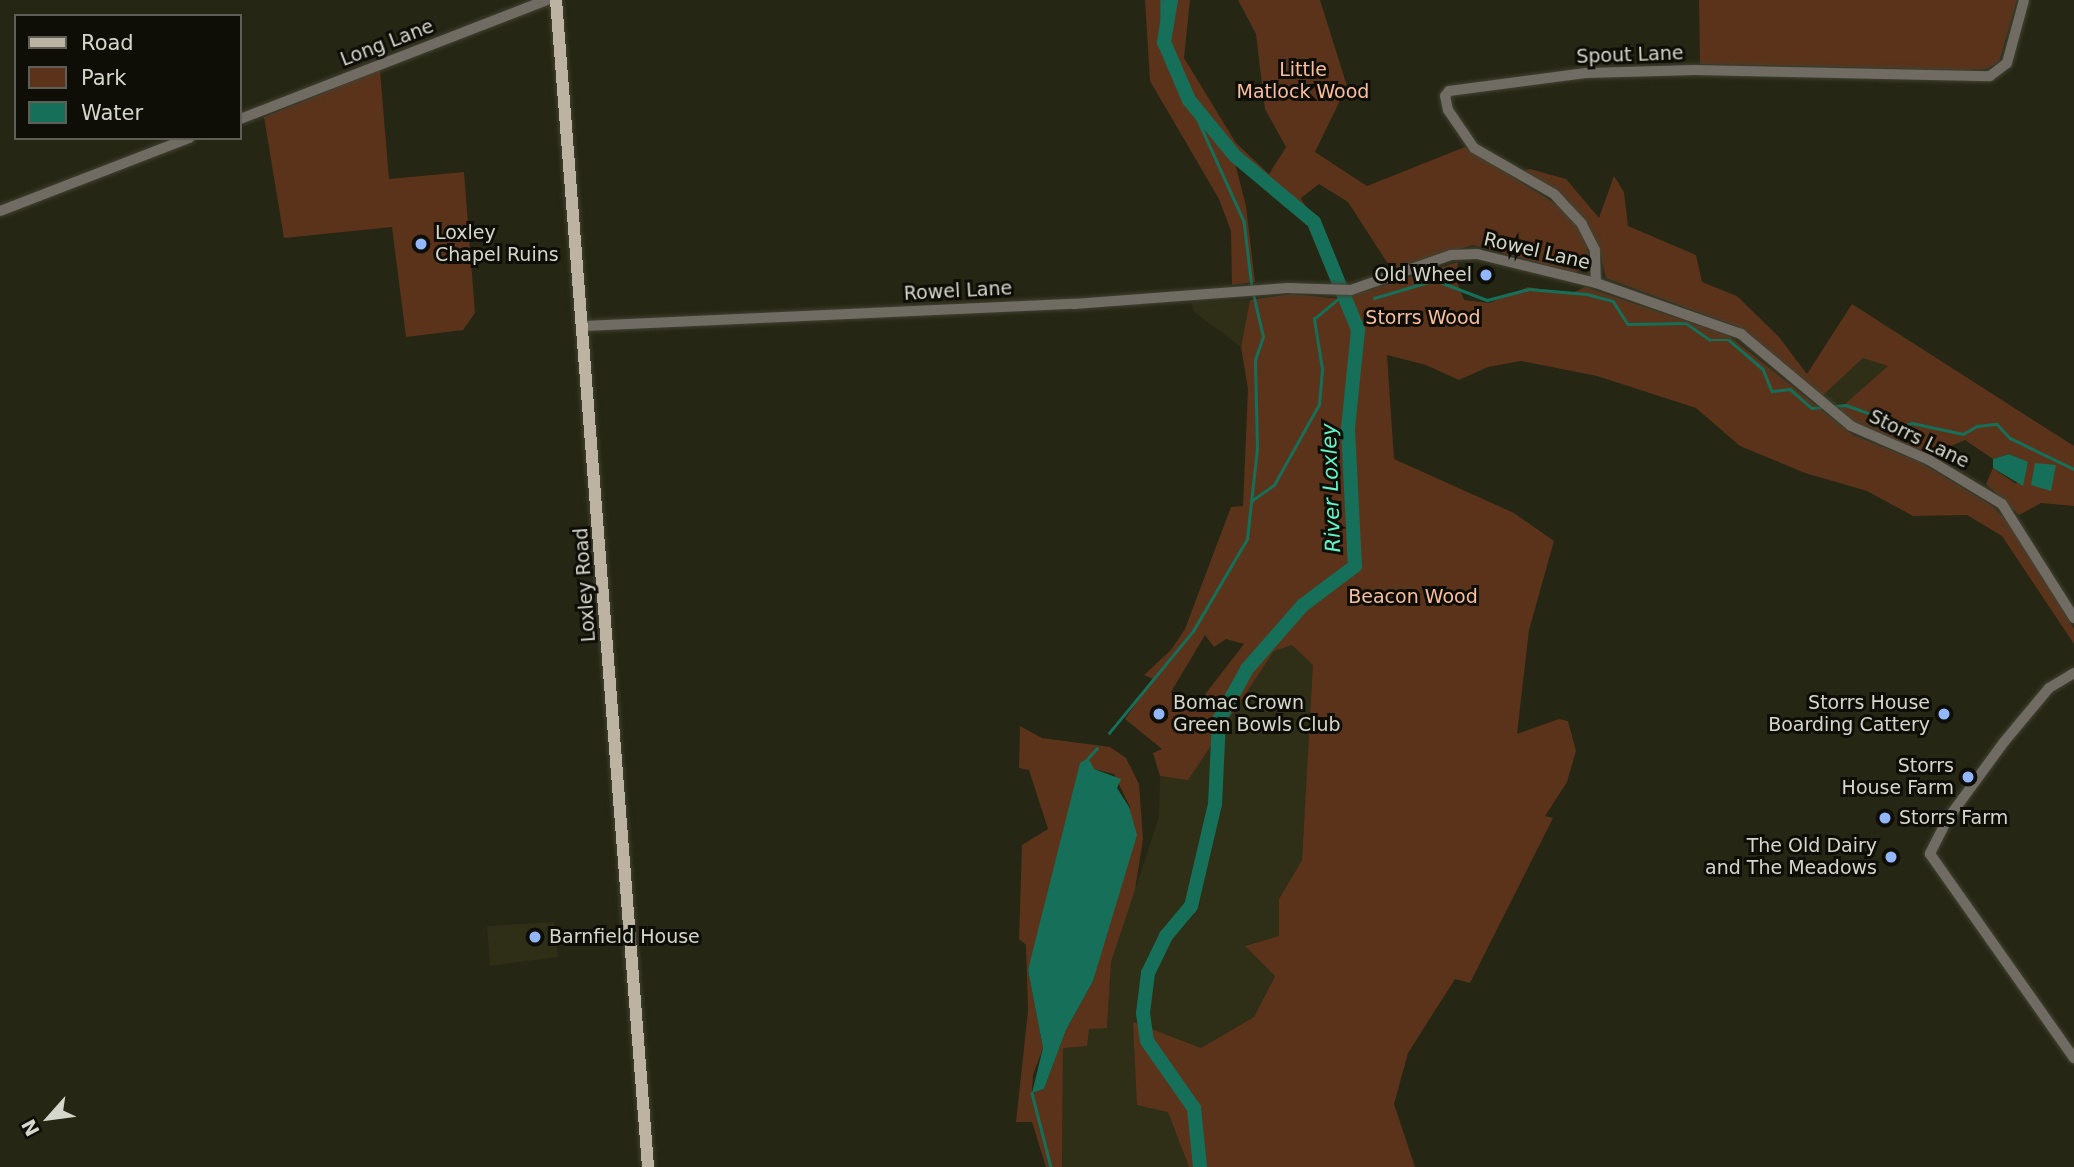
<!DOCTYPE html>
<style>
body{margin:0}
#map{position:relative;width:2074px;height:1167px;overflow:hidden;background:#252614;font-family:"DejaVu Sans",sans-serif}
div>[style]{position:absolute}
.built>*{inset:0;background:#2e2f16}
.green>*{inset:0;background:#5b331b}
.water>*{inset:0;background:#167059}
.stream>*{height:2.5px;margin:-1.25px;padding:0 1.25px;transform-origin:1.25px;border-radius:1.25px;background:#167059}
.river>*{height:14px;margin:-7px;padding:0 7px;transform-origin:7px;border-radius:7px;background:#167059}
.roads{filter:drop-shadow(0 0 2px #414231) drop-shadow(0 0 2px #414231)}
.minor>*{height:10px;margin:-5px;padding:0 5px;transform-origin:5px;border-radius:5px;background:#706b63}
.major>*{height:12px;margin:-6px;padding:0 6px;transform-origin:6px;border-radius:6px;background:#bdb3a3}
.dots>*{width:19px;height:19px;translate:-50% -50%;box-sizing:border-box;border:4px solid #0e0e07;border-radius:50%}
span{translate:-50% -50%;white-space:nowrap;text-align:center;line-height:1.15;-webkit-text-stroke:6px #0e0e07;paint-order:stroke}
.street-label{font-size:19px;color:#d6d7cc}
.park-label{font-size:19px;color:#fbbe9c}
.poi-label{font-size:19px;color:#d6d7cc}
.left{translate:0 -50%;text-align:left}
.right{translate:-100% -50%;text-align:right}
.water-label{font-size:21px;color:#61f6cc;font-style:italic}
.legend{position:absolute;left:14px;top:14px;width:228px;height:126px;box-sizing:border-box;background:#0e0e07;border:2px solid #5e5e56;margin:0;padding:9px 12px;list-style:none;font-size:21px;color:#d6d7cc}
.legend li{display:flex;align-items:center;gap:14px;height:35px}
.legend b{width:35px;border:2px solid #5e5e56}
.north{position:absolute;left:14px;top:1083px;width:70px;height:70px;-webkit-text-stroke:5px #0e0e07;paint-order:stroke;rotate:242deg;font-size:19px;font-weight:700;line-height:28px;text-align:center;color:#d6d7cc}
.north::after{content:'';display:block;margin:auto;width:24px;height:32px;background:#d6d7cc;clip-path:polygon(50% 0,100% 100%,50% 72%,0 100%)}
</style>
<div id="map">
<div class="built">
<div style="clip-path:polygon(1250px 300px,1241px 347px,1193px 311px,1192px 303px)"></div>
<div style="clip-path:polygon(1863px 357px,1888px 366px,1837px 411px,1821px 397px)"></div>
<div style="clip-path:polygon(1292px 644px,1314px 665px,1302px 860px,1279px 899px,1280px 936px,1246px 945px,1275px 975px,1254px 1017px,1201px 1048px,1134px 1023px,1189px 1167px,1062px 1167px,1063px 1048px,1089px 1029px,1107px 1027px,1111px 962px,1159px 817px,1160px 776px,1188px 779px,1274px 650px)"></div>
<div style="clip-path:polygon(554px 922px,558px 957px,490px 966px,487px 926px)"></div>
</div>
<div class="green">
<div style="clip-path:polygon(1145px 0,1190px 0,1184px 58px,1236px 143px,1269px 174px,1286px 147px,1265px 109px,1256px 34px,1238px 0,1320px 0,1347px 86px,1315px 152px,1367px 186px,1465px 147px,1562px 208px,1586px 239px,1589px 258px,1585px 267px,1574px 273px,1473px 245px,1392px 270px,1348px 202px,1319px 184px,1301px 198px,1345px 280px,1331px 282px,1307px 224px,1235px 163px,1246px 206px,1255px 282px,1232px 285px,1231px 231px,1219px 199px,1150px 81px)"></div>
<div style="clip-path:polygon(1699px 0,2017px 0,1999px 62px,1986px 69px,1965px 70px,1700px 64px)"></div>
<div style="clip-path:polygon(380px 70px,389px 179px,464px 172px,475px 313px,463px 330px,406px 337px,392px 227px,284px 238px,264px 117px)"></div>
<div style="clip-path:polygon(1530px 169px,1566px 179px,1599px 218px,1614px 176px,1624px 192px,1628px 226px,1696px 255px,1702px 282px,1737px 296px,1779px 337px,1807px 374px,1852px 304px,2074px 446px,2074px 506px,2041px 503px,2019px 515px,1986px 484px,1993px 468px,2016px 484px,2028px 463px,2009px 454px,1993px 459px,1965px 440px,1928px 456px,1870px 433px,1837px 411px,1888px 366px,1863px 358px,1821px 397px,1738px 327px,1606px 278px,1597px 241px,1585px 221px,1567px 199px,1519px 172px)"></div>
<div style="clip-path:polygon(evenodd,1458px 262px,1456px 280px,1464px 300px,1489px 303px,1528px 287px,1570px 294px,1585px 287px,1728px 335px,1853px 435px,1920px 462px,1991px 505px,2013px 526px,2074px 629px,2074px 644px,2002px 536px,1967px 515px,1913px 516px,1867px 491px,1805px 473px,1740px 446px,1696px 408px,1597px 376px,1521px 361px,1488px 367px,1459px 380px,1426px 365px,1387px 355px,1394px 459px,1514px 513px,1554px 541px,1529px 630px,1517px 734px,1559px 719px,1568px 721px,1576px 751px,1567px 782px,1545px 816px,1553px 818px,1470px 983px,1455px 979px,1408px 1053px,1394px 1104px,1415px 1167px,1189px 1167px,1168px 1112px,1137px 1105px,1133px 1022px,1201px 1048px,1254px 1017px,1275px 976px,1245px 946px,1279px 936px,1279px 899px,1302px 860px,1313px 665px,1292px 645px,1274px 651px,1188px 780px,1160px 776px,1153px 753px,1162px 749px,1125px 719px,1153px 679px,1144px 675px,1171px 650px,1185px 629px,1231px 507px,1243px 506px,1248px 389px,1241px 347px,1250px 300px,1292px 294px,1340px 299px,1458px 262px,1205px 635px,1214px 647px,1226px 639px,1244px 644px,1193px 710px,1171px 692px,1205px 635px)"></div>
<div style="clip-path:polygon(evenodd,1020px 726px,1042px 738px,1110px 747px,1126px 758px,1139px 784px,1143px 839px,1135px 890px,1111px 962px,1107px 1028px,1089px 1029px,1087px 1046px,1063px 1048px,1062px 1167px,1046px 1167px,1032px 1122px,1016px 1122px,1028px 1011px,1026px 945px,1019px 939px,1022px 845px,1048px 829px,1029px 770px,1019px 768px,1020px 726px,1094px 769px,1114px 774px,1130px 807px,1093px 981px,1066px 1030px,1044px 1089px,1032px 1093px,1033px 1075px,1043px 1048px,1028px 970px,1094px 769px)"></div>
</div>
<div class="water">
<div style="clip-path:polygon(2009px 454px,2028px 462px,2023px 486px,1993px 468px,1993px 459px)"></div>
<div style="clip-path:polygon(2035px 463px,2056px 465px,2051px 491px,2031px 485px)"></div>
<div style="clip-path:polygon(1088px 758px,1094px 769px,1121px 779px,1117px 788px,1129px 807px,1137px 835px,1093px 981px,1066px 1030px,1044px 1089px,1032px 1093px,1043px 1048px,1028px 970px,1080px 763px)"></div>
</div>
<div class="stream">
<div style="left:1162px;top:0;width:20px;rotate:90deg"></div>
<div style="left:1162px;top:20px;width:9px;rotate:54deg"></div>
<div style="left:1189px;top:100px;width:133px;rotate:65.6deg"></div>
<div style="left:1244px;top:221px;width:66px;rotate:83.1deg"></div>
<div style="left:1374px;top:298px;width:64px;rotate:-16.4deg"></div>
<div style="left:1435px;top:280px;width:56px;rotate:21deg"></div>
<div style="left:1487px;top:300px;width:43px;rotate:-14.7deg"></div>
<div style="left:1529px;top:289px;width:58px;rotate:4.9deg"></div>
<div style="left:1587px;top:294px;width:27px;rotate:15deg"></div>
<div style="left:1613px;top:301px;width:27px;rotate:57deg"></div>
<div style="left:1628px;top:324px;width:58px;rotate:-1deg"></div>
<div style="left:1686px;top:323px;width:29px;rotate:35deg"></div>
<div style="left:1710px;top:340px;width:19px"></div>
<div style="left:1729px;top:340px;width:45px;rotate:40.5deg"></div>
<div style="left:1763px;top:369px;width:24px;rotate:68deg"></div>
<div style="left:1772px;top:391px;width:18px;rotate:-6deg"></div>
<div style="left:1790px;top:389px;width:29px;rotate:41deg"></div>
<div style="left:1812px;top:408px;width:9px;rotate:-6deg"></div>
<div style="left:1835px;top:406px;width:11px;rotate:-5deg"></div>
<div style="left:1846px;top:405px;width:38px;rotate:20deg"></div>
<div style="left:1882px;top:418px;width:16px;rotate:38deg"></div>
<div style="left:1895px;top:428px;width:18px;rotate:-16deg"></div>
<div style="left:1912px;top:423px;width:52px;rotate:12.2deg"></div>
<div style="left:1963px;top:434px;width:16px;rotate:-30deg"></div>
<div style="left:1977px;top:426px;width:20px;rotate:-6deg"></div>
<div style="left:1997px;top:424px;width:19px;rotate:47deg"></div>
<div style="left:2010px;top:438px;width:71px;rotate:25.8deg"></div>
<div style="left:1251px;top:501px;width:28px;rotate:-35deg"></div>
<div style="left:1274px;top:485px;width:93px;rotate:-60.9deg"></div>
<div style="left:1319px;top:404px;width:35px;rotate:-85deg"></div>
<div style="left:1322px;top:369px;width:51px;rotate:-99.1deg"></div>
<div style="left:1314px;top:319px;width:39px;rotate:-40deg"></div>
<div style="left:1109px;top:733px;width:132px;rotate:-50.5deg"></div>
<div style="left:1193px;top:631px;width:107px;rotate:-59.6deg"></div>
<div style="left:1247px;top:539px;width:91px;rotate:-83.7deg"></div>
<div style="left:1257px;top:449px;width:89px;rotate:-91.3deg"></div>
<div style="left:1255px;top:360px;width:24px;rotate:-71deg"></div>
<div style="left:1263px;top:337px;width:44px;rotate:-103.1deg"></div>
<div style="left:1088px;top:758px;width:13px;rotate:-48deg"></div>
<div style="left:1032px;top:1093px;width:76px;rotate:75.6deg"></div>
</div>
<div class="river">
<div style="left:1171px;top:0;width:43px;rotate:99.5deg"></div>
<div style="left:1164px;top:42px;width:63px;rotate:66.7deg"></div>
<div style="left:1189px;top:100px;width:72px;rotate:50.6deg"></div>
<div style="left:1235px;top:156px;width:103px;rotate:39.9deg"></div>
<div style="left:1314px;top:222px;width:117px;rotate:67.8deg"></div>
<div style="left:1358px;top:330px;width:100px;rotate:95.8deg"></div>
<div style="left:1348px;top:429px;width:137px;rotate:87.1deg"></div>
<div style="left:1355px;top:566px;width:65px;rotate:143.1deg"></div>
<div style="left:1303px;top:605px;width:85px;rotate:131.2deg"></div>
<div style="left:1247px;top:669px;width:58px;rotate:118.8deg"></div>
<div style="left:1219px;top:720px;width:84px;rotate:92.7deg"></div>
<div style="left:1215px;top:804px;width:105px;rotate:103.2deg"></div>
<div style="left:1191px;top:906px;width:39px;rotate:130deg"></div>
<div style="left:1166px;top:936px;width:41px;rotate:115.9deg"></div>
<div style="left:1148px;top:973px;width:40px;rotate:97.1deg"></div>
<div style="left:1143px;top:1013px;width:28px;rotate:82deg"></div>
<div style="left:1147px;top:1041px;width:82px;rotate:55deg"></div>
<div style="left:1194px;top:1108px;width:59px;rotate:84.2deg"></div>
</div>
<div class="roads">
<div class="minor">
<div style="left:240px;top:119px;width:329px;rotate:-21.2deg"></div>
<div style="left:0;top:211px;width:203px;rotate:-21.1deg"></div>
<div style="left:1596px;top:283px;width:33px;rotate:-92deg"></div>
<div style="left:1595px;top:250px;width:29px;rotate:-117deg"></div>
<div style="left:1582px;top:224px;width:41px;rotate:-133deg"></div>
<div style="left:1554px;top:194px;width:92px;rotate:-150.1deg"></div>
<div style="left:1474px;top:148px;width:46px;rotate:-124.4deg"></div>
<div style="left:1448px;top:110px;width:14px;rotate:-102deg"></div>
<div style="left:1445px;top:96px;width:6px;rotate:-51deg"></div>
<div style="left:1449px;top:91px;width:138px;rotate:-7.5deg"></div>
<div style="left:1586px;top:73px;width:109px;rotate:-1.6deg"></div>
<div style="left:1695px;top:70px;width:295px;rotate:1.2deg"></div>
<div style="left:1990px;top:76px;width:21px;rotate:-37deg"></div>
<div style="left:2007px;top:63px;width:65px;rotate:-74.9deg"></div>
<div style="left:584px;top:326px;width:490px;rotate:-2.6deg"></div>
<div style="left:1074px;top:304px;width:214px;rotate:-4.3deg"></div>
<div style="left:1287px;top:288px;width:64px;rotate:1.8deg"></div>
<div style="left:1351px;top:290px;width:106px;rotate:-19.3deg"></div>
<div style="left:1451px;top:255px;width:26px;rotate:-2deg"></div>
<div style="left:1477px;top:254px;width:122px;rotate:13.7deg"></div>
<div style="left:1596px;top:283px;width:154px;rotate:19.4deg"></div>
<div style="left:1741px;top:334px;width:143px;rotate:39.9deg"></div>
<div style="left:1851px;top:426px;width:85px;rotate:23.6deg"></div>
<div style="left:1929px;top:460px;width:85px;rotate:31.1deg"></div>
<div style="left:2002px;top:504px;width:135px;rotate:57.7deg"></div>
<div style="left:2074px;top:673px;width:29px;rotate:149deg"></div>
<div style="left:2049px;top:688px;width:70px;rotate:129.8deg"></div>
<div style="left:2004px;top:742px;width:97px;rotate:126.2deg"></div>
<div style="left:1947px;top:820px;width:38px;rotate:117deg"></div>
<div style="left:1930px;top:854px;width:250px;rotate:54.8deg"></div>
</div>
<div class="major">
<div style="left:556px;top:0;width:1171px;rotate:85.49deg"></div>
</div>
</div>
<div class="dots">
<div style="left:421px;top:244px;background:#92b7fd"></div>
<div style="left:1486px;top:275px;background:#92b7fd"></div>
<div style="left:1159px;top:714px;background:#92b7fd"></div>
<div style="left:1944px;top:714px;background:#92b7fd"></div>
<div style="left:1968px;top:777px;background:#92b7fd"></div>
<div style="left:1885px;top:818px;background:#92b7fd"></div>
<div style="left:1891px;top:857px;background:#92b7fd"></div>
<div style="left:535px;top:937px;background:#92b7fd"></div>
</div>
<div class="street-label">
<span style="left:387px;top:43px;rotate:-21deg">Long Lane</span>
<span style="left:1630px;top:55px;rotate:-2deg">Spout Lane</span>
<span style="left:1537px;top:251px;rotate:13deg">Rowel Lane</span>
<span style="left:958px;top:291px;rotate:-3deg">Rowel Lane</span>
<span style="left:1919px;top:439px;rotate:26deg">Storrs Lane</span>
<span style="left:585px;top:585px;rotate:-94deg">Loxley Road</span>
</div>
<div class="park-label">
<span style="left:1303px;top:81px">Little<br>Matlock Wood</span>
<span style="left:1423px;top:318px">Storrs Wood</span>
<span style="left:1413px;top:597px">Beacon Wood</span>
</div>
<div class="poi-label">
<span class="left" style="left:435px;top:244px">Loxley<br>Chapel Ruins</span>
<span class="right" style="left:1472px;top:275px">Old Wheel</span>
<span class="left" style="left:1173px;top:714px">Bomac Crown<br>Green Bowls Club</span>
<span class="right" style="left:1930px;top:714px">Storrs House<br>Boarding Cattery</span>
<span class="right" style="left:1954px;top:777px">Storrs<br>House Farm</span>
<span class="left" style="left:1899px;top:818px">Storrs Farm</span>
<span class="right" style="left:1877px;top:857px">The Old Dairy<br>and The Meadows</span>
<span class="left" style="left:549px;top:937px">Barnfield House</span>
</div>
<div class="water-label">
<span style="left:1331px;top:488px;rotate:-92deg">River Loxley</span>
</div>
<ul class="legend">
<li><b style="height:9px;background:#bdb3a3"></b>Road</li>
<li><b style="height:19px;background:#5b331b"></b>Park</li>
<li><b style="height:19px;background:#167059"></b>Water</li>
</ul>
<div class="north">N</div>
</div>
